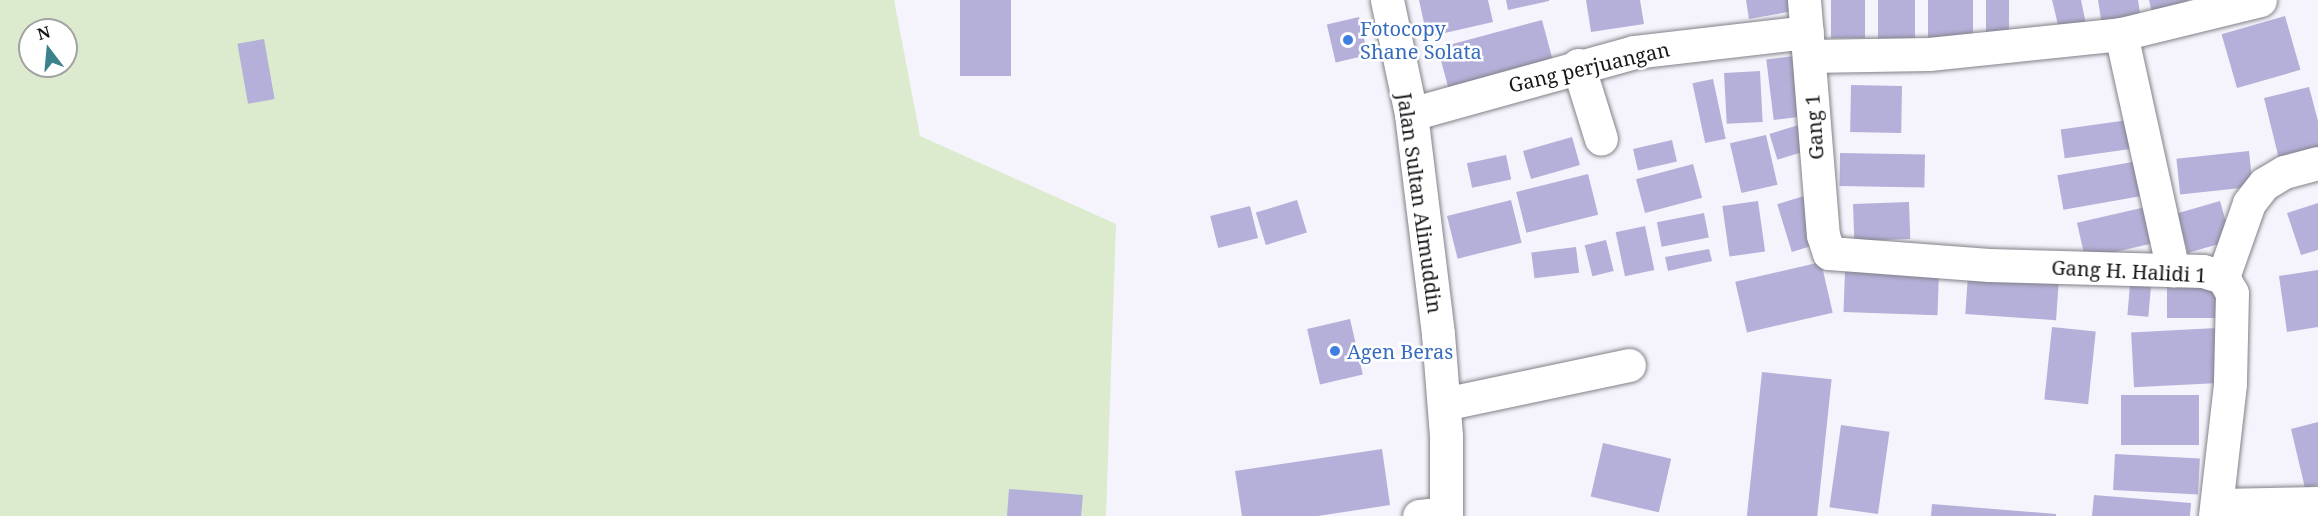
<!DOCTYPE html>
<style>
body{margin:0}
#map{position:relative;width:2318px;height:516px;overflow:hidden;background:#f5f4fc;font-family:"Noto Serif",serif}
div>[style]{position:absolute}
.green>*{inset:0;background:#dceacd}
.building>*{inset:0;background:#b4b0d9;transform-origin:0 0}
.roads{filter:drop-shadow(0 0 2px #818188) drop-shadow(0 0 2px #818188)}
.minor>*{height:33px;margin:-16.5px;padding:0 16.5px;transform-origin:16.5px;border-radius:16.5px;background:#fff}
.secondary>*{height:33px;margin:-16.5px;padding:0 16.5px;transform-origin:16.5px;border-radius:16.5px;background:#fff}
.dots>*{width:16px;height:16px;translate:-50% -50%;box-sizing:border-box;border:3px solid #fff;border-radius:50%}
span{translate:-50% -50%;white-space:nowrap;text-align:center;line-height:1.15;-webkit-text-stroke:5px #fff;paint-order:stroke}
.shop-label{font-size:20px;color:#366cbe}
.left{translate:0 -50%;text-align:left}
.street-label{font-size:20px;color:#161518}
.north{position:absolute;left:18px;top:18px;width:60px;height:60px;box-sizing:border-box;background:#fff;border:2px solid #a2a1a3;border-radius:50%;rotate:344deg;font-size:16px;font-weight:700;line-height:24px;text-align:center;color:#161518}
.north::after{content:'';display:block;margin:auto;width:21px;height:27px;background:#3c828d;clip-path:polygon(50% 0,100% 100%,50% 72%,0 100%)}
</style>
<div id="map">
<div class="green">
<div style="clip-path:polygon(evenodd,0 0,894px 0,920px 136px,1116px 224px,1106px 516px,0 516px,0 0,30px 30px,66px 30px,66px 66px,30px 66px,30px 30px)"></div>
</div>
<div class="building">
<div style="left:960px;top:0;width:51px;height:76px"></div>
<div style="clip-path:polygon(1419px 0,1488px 0,1493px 22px,1427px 37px)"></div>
<div style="clip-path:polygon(1506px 0,1549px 0,1549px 1px,1508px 10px)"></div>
<div style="clip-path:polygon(1586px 0,1640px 0,1644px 24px,1591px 32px)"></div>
<div style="clip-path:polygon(1746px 0,1798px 0,1799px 10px,1749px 19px)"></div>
<div style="left:1831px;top:0;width:34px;height:38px"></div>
<div style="left:1878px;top:0;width:37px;height:45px"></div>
<div style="left:1928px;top:0;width:45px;height:41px"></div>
<div style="left:1986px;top:0;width:23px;height:38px"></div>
<div style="clip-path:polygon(2052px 0,2081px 0,2086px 24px,2059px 29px)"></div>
<div style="clip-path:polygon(2098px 0,2138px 0,2141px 20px,2102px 26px)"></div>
<div style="clip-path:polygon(2149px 0,2188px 0,2190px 9px,2153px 17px)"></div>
<div style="left:2285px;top:16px;width:56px;height:66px;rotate:74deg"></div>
<div style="left:1359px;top:17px;width:39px;height:33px;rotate:77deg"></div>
<div style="left:1542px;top:20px;width:46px;height:108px;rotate:75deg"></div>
<div style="left:264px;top:39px;width:61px;height:27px;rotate:80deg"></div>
<div style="left:1803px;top:55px;width:61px;height:37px;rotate:83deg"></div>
<div style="left:1760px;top:71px;width:51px;height:36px;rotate:87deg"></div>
<div style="left:1713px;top:79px;width:61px;height:21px;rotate:78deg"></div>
<div style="left:1851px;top:85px;width:51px;height:47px;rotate:1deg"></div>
<div style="clip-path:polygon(2309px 87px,2318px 121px,2318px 149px,2279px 159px,2264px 98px)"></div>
<div style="left:2128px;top:120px;width:29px;height:68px;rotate:82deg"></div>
<div style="left:1802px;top:124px;width:27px;height:34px;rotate:73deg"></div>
<div style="left:1766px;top:135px;width:51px;height:37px;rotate:77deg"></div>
<div style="left:1572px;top:137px;width:29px;height:51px;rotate:74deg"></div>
<div style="left:1672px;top:140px;width:22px;height:40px;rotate:77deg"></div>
<div style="left:2249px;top:151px;width:36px;height:73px;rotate:84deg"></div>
<div style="left:1840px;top:153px;width:85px;height:33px;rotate:1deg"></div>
<div style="left:1506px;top:155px;width:25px;height:40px;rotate:78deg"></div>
<div style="left:2144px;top:160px;width:35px;height:88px;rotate:80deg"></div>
<div style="left:1693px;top:164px;width:35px;height:59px;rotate:75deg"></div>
<div style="left:1588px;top:174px;width:42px;height:74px;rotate:76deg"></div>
<div style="left:1804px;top:196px;width:50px;height:28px;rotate:73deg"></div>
<div style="left:1297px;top:200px;width:34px;height:43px;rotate:73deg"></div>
<div style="left:1511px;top:200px;width:44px;height:66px;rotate:76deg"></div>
<div style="left:1758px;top:201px;width:51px;height:36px;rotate:82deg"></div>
<div style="left:2220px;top:201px;width:41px;height:45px;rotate:74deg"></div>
<div style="left:1909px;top:202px;width:37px;height:56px;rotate:88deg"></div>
<div style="clip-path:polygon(2318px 203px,2318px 250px,2301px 255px,2287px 213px)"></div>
<div style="left:1250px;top:206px;width:33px;height:41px;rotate:76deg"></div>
<div style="left:2150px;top:206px;width:37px;height:75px;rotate:77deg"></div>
<div style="left:1704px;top:213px;width:25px;height:48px;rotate:79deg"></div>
<div style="left:1645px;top:226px;width:45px;height:30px;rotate:78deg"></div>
<div style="left:1606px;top:240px;width:32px;height:22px;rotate:76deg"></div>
<div style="left:1576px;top:247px;width:26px;height:45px;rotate:83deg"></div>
<div style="clip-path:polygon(1709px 249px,1712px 261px,1668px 271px,1665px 257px)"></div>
<div style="left:1821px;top:262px;width:52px;height:88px;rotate:77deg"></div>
<div style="left:1845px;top:270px;width:94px;height:42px;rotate:2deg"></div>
<div style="clip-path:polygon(2318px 270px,2318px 327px,2287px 332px,2279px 276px)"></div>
<div style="left:1968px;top:275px;width:91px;height:39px;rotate:4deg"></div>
<div style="left:2130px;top:285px;width:21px;height:30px;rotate:5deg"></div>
<div style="left:2167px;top:287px;width:56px;height:31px"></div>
<div style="left:1350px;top:319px;width:57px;height:44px;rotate:77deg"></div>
<div style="left:2052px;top:327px;width:44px;height:73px;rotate:6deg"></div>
<div style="left:2216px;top:328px;width:55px;height:85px;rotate:87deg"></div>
<div style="left:1762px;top:372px;width:70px;height:145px;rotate:6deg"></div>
<div style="left:2199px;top:395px;width:50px;height:78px;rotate:90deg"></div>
<div style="clip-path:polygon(2318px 422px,2318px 485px,2305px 488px,2291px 429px)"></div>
<div style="left:1841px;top:425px;width:49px;height:83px;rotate:8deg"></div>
<div style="left:1603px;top:443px;width:70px;height:55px;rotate:13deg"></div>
<div style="clip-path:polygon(1382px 449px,1390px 505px,1318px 516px,1242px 516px,1235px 471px)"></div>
<div style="left:2115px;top:454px;width:85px;height:36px;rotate:3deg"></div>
<div style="clip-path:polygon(1009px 489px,1083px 495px,1081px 516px,1007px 516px)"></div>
<div style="clip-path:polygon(2094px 495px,2191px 503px,2190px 516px,2092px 516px)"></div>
<div style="clip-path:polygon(1932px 504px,2056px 514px,2056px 516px,1931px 516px)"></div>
</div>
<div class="roads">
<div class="minor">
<div style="left:1804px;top:0;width:236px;rotate:85.4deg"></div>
<div style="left:1823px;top:235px;width:19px;rotate:72deg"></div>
<div style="left:1829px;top:253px;width:160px;rotate:4.3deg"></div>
<div style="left:1989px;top:265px;width:214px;rotate:1.6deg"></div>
<div style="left:2203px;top:271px;width:21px;rotate:17deg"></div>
<div style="left:2223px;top:277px;width:18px;rotate:61deg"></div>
<div style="left:2232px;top:293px;width:91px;rotate:91.3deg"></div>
<div style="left:2230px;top:384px;width:133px;rotate:96.5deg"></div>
<div style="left:2121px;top:34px;width:242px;rotate:77.6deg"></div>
<div style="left:1809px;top:56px;width:120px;rotate:-1deg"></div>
<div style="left:1929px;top:54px;width:193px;rotate:-5.9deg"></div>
<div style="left:2121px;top:34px;width:143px;rotate:-13.7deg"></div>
<div style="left:1578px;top:65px;width:77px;rotate:72.7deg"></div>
<div style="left:1411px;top:114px;width:231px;rotate:-15.5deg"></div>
<div style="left:1634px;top:52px;width:174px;rotate:-6.6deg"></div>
<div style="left:2223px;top:277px;width:78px;rotate:-70.6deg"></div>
<div style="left:2249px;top:203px;width:24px;rotate:-52deg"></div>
<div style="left:2264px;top:184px;width:23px;rotate:-31deg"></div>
<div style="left:2284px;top:172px;width:35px;rotate:-15deg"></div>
<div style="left:1444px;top:404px;width:189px;rotate:-11.9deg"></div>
<div style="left:2219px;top:505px;width:99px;rotate:-1.2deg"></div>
<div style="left:1419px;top:516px;width:27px;rotate:-6deg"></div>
</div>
<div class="secondary">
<div style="left:1387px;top:0;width:116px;rotate:78.1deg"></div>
<div style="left:1411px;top:114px;width:222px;rotate:83deg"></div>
<div style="left:1438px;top:334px;width:102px;rotate:85.5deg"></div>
<div style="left:1446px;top:436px;width:80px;rotate:90deg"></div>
</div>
</div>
<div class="dots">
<div style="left:1348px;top:40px;background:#3f7fe0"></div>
<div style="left:1335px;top:351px;background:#3f7fe0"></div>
</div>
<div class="shop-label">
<span class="left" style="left:1360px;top:40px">Fotocopy<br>Shane Solata</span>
<span class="left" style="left:1347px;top:351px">Agen Beras</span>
</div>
<div class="street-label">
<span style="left:1589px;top:67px;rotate:-13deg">Gang perjuangan</span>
<span style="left:1814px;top:127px;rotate:-94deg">Gang 1</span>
<span style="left:1420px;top:203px;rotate:82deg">Jalan Sultan Alimuddin</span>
<span style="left:2129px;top:271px;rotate:3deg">Gang H. Halidi 1</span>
</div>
<div class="north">N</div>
</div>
